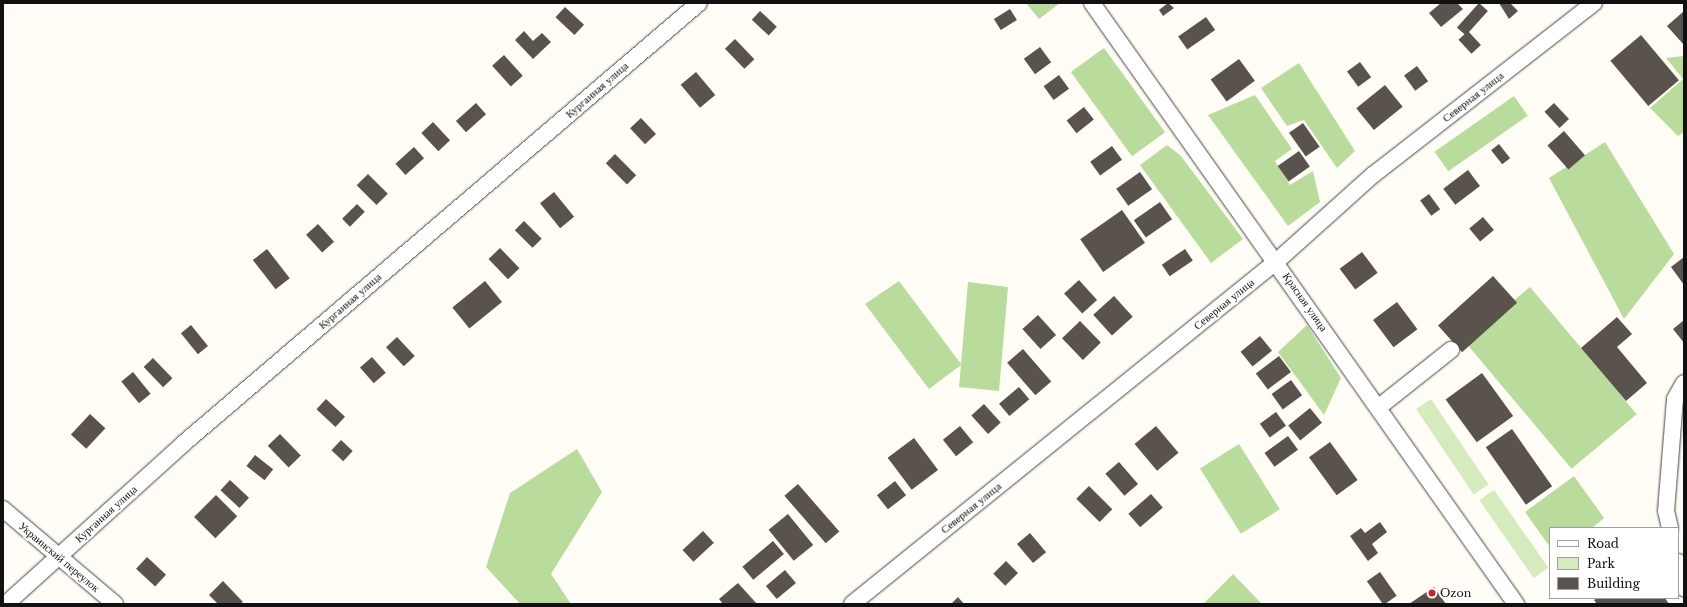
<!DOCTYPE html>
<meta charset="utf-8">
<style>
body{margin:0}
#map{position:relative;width:1687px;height:607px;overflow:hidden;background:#fffdf5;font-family:"Libre Baskerville",serif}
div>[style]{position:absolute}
.green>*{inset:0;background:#d5ebbd;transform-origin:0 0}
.forest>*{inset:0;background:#b9dc9c;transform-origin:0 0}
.building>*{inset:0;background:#5a524d;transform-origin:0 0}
.roads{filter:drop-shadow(0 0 1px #444) drop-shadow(0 0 1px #444)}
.minor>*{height:16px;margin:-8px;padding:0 8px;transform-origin:8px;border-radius:8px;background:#fff}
.dots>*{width:11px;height:11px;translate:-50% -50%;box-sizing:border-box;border:2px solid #fff;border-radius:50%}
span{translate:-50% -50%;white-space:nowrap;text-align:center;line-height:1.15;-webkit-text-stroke:4px #fff;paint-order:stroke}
.street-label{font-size:11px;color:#111}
.poi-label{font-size:11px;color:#111}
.left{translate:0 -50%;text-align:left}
.frame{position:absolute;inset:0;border:4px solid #111;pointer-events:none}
.legend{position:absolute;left:1549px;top:527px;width:130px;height:72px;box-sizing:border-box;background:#fff;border:1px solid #a0a0a0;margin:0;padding:5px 7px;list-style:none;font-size:12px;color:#111}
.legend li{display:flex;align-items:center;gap:8px;height:20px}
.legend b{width:20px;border:1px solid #a0a0a0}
</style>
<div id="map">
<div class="green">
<div style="left:1431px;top:399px;width:103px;height:18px;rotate:56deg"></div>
<div style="left:1494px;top:490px;width:95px;height:18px;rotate:55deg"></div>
</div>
<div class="forest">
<div style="clip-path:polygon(1026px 3px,1060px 3px,1039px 19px)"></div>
<div style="left:1104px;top:48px;width:104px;height:41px;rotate:54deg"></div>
<div style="clip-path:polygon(1684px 56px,1684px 132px,1678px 136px,1650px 108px,1683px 79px,1666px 58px)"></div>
<div style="clip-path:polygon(1299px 63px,1355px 151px,1337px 168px,1304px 120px,1287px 126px,1261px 88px)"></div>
<div style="clip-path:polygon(1255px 95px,1292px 149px,1275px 161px,1290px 185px,1313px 171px,1320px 202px,1288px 226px,1208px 115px)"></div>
<div style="left:1514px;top:96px;width:24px;height:97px;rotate:55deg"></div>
<div style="clip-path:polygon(1605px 142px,1674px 254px,1624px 319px,1549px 178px)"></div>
<div style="clip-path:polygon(1167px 145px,1181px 156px,1243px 239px,1211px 263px,1140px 165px)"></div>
<div style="clip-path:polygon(899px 281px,961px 364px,968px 282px,1008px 287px,999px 391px,959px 387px,961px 365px,929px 389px,865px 304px)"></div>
<div style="left:1530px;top:287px;width:166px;height:85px;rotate:50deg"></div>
<div style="clip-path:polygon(1307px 325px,1341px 378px,1324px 415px,1278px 352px)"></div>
<div style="left:1239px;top:444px;width:77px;height:46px;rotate:58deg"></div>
<div style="clip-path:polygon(577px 449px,602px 492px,551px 574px,571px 604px,520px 604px,486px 567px,510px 493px)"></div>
<div style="clip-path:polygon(1574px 476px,1604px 518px,1592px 528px,1550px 528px,1550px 547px,1525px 512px)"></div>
<div style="clip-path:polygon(1233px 574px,1262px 604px,1203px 604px)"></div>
</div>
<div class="building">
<div style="clip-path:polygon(1168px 3px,1174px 8px,1163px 16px,1159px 10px)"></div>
<div style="clip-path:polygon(1441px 3px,1457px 3px,1463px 9px,1441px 27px,1429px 13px)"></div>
<div style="left:1479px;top:3px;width:12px;height:33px;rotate:42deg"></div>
<div style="clip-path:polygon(1499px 3px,1510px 3px,1518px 11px,1509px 19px)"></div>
<div style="left:565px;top:7px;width:26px;height:14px;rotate:43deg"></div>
<div style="left:1010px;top:9px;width:13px;height:19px;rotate:58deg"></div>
<div style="left:760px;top:11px;width:23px;height:12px;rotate:43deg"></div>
<div style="clip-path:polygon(1684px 11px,1684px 45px,1667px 26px)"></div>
<div style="left:1206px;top:17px;width:16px;height:34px;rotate:55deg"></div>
<div style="clip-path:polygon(524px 31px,533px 41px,542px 33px,551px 42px,533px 59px,515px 40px)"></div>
<div style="left:1468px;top:31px;width:19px;height:13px;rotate:47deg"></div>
<div style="left:1641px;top:35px;width:59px;height:40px;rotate:50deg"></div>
<div style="left:735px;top:39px;width:28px;height:14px;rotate:46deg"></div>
<div style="left:1040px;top:47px;width:19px;height:20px;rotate:54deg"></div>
<div style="left:504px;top:55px;width:28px;height:16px;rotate:48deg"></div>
<div style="left:1239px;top:59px;width:27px;height:35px;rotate:54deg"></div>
<div style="left:1360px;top:62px;width:19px;height:16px;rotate:54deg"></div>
<div style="left:1417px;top:66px;width:19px;height:16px;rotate:54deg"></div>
<div style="left:696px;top:72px;width:30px;height:20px;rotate:50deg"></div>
<div style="left:1059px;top:75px;width:17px;height:19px;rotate:54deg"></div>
<div style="left:1385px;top:85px;width:28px;height:37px;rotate:51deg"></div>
<div style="left:476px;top:103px;width:15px;height:27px;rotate:48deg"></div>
<div style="left:1554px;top:103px;width:22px;height:13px;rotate:47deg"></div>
<div style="left:1084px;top:107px;width:16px;height:22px;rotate:52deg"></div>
<div style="left:641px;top:118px;width:22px;height:15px;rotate:47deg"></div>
<div style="left:433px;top:122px;width:25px;height:16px;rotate:47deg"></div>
<div style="left:1303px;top:123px;width:29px;height:17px;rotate:55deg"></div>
<div style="left:1564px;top:131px;width:32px;height:22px;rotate:49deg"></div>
<div style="left:1499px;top:144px;width:18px;height:10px;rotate:52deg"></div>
<div style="left:1112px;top:146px;width:17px;height:27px;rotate:54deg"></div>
<div style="left:414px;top:147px;width:15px;height:25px;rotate:48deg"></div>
<div style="left:1299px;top:151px;width:19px;height:26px;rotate:55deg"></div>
<div style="left:615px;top:154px;width:30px;height:13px;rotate:45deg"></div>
<div style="left:1468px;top:170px;width:20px;height:31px;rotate:53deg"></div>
<div style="left:1140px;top:172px;width:21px;height:29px;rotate:55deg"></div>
<div style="left:368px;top:174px;width:28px;height:16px;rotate:45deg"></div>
<div style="left:554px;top:192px;width:32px;height:18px;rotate:51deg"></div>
<div style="left:1429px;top:194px;width:19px;height:11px;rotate:54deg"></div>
<div style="left:1160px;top:202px;width:21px;height:32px;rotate:55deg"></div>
<div style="left:357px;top:204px;width:11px;height:21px;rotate:45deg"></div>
<div style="left:1122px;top:210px;width:40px;height:51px;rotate:55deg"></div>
<div style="left:1483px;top:217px;width:17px;height:18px;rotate:50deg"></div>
<div style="left:524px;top:221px;width:25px;height:13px;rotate:45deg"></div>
<div style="left:318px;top:224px;width:24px;height:16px;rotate:48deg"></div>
<div style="left:500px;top:248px;width:28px;height:16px;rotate:46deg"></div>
<div style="left:267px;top:249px;width:37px;height:18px;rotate:52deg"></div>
<div style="left:1185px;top:249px;width:14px;height:28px;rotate:56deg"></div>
<div style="left:1362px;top:252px;width:26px;height:28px;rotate:53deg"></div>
<div style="clip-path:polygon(1684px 257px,1684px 285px,1671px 267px)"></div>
<div style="left:1493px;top:276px;width:36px;height:74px;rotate:48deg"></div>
<div style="left:1079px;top:280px;width:27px;height:20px;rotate:48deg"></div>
<div style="left:485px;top:281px;width:27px;height:42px;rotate:51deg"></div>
<div style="left:1114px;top:296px;width:28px;height:28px;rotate:48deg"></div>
<div style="left:1397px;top:302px;width:34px;height:30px;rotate:53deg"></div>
<div style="left:1038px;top:315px;width:27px;height:21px;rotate:48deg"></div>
<div style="clip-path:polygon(1617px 317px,1632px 334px,1617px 347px,1647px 383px,1626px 401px,1581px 348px)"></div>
<div style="clip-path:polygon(1684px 320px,1684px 343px,1673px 329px)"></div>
<div style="left:1080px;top:321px;width:30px;height:25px;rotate:46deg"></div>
<div style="left:191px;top:325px;width:27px;height:13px;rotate:51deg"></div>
<div style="left:1260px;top:336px;width:19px;height:25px;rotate:51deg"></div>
<div style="left:397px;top:337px;width:26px;height:15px;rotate:47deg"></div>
<div style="left:1023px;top:349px;width:43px;height:21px;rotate:49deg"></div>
<div style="left:1279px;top:356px;width:20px;height:29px;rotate:53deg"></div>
<div style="left:372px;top:357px;width:21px;height:16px;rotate:49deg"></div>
<div style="left:153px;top:358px;width:28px;height:13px;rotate:46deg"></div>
<div style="left:133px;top:372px;width:28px;height:15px;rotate:51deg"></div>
<div style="left:1482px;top:373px;width:53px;height:45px;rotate:54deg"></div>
<div style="left:1291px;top:380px;width:19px;height:24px;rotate:54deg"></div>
<div style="left:1019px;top:387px;width:16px;height:26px;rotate:50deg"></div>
<div style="left:326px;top:399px;width:26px;height:14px;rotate:43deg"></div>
<div style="left:984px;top:404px;width:25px;height:17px;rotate:48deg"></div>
<div style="left:1310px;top:408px;width:19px;height:28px;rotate:51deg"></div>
<div style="left:1276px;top:412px;width:17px;height:20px;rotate:54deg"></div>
<div style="left:90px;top:414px;width:21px;height:28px;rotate:43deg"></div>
<div style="left:960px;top:426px;width:21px;height:22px;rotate:51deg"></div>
<div style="left:1156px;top:426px;width:35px;height:28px;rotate:50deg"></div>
<div style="left:1512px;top:429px;width:70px;height:32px;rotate:55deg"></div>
<div style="left:280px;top:434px;width:30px;height:17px;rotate:46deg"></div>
<div style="left:1288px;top:436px;width:17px;height:29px;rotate:54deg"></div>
<div style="left:914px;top:438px;width:40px;height:33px;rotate:53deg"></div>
<div style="left:341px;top:440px;width:16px;height:14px;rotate:43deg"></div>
<div style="left:1330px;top:442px;width:47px;height:26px;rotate:54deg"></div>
<div style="left:255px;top:455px;width:23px;height:14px;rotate:38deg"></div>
<div style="left:1119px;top:462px;width:29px;height:18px;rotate:49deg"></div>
<div style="left:230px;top:480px;width:26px;height:14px;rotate:43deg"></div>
<div style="left:895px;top:481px;width:18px;height:23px;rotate:52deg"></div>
<div style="left:798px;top:484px;width:63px;height:18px;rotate:49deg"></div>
<div style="left:1089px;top:486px;width:33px;height:18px;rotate:45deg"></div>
<div style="left:1151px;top:494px;width:18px;height:30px;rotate:49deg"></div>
<div style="left:216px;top:495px;width:30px;height:31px;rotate:45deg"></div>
<div style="left:788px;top:514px;width:40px;height:25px;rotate:51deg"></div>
<div style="clip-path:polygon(1380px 522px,1387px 532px,1372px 544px,1378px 553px,1368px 561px,1350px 536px,1361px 528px,1365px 533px)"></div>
<div style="left:703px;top:531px;width:16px;height:28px;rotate:47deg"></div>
<div style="left:1030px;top:533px;width:25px;height:17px;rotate:50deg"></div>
<div style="left:773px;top:541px;width:17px;height:40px;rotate:50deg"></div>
<div style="left:147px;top:557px;width:26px;height:16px;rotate:43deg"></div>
<div style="left:1006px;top:561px;width:17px;height:18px;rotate:45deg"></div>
<div style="left:785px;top:570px;width:17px;height:25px;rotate:50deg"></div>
<div style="left:1380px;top:572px;width:29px;height:16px;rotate:55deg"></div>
<div style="clip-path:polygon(223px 581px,243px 602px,240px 604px,218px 604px,209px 595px)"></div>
<div style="clip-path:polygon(738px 583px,757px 604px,723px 604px,719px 599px)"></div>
<div style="clip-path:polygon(1434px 587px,1446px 604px,1409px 604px)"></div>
<div style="clip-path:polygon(958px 597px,964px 604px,951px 604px)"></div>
<div style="clip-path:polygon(1598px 598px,1665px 598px,1669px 604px,1597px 604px,1594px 600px)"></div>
</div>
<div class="roads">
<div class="minor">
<div style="left:1092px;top:3px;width:736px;rotate:54.8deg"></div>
<div style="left:1379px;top:407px;width:92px;rotate:-38.4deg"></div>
<div style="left:3px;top:509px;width:147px;rotate:40.3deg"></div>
<div style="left:1670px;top:528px;width:17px;rotate:-103deg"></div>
<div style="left:1666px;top:511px;width:112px;rotate:-85.4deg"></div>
<div style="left:1675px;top:399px;width:18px;rotate:-61deg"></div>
<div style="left:1678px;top:562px;width:27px;rotate:77deg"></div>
<div style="left:6px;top:604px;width:240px;rotate:-42.1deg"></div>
<div style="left:184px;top:443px;width:677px;rotate:-40.51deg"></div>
<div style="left:852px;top:604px;width:546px;rotate:-38.91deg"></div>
<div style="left:1277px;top:261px;width:129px;rotate:-41.9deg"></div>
<div style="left:1373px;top:175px;width:280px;rotate:-37.9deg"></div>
</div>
</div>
<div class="dots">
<div style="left:1432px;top:593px;background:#c4262e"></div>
</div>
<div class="street-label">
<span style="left:597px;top:90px;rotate:-41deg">Курганная улица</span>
<span style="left:1473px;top:97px;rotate:-38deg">Северная улица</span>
<span style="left:350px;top:301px;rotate:-41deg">Курганная улица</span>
<span style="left:1305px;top:302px;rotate:55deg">Красная улица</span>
<span style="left:1224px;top:304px;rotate:-39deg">Северная улица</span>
<span style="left:971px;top:508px;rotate:-39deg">Северная улица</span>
<span style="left:106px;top:514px;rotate:-42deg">Курганная улица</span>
<span style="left:59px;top:557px;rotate:40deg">Украинский переулок</span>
</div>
<div class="poi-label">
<span class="left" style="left:1440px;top:593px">Ozon</span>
</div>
<div class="frame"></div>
<ul class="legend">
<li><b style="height:5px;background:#fff"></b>Road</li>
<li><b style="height:11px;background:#d5ebbd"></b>Park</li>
<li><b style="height:11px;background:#5a524d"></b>Building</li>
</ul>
</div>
